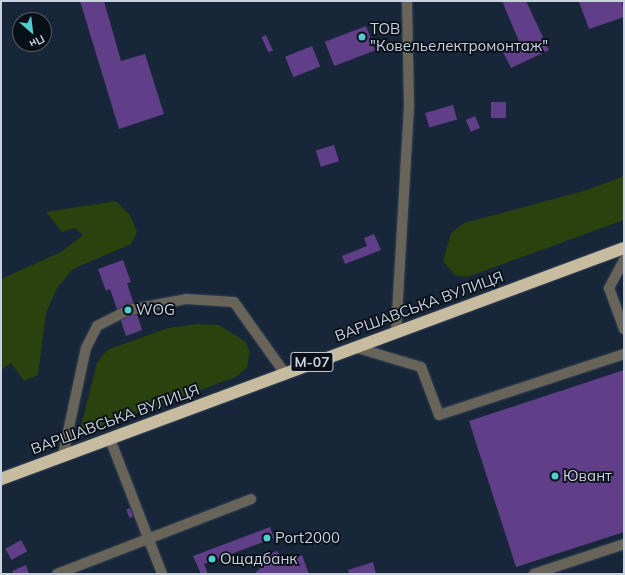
<!DOCTYPE html>
<meta charset="utf-8">
<style>
body{margin:0}
#map{position:relative;width:625px;height:575px;overflow:hidden;background:#172639;font-family:Mulish,sans-serif}
div>[style]{position:absolute}
.green>*{inset:0;background:#2a420e}
.building>*{inset:0;background:#613e88;transform-origin:0 0}
.roads{filter:drop-shadow(0 0 1px #334254) drop-shadow(0 0 1px #334254)}
.minor>*{height:10px;margin:-5px;padding:0 5px;transform-origin:5px;border-radius:5px;background:#696459}
.highway>*{height:12px;margin:-6px;padding:0 6px;transform-origin:6px;border-radius:6px;background:#c7bca0}
.dots>*{width:11px;height:11px;translate:-50% -50%;box-sizing:border-box;border:2px solid #080f17;border-radius:50%}
span{translate:-50% -50%;white-space:nowrap;text-align:center;line-height:1.15;-webkit-text-stroke:3.5px #080f17;paint-order:stroke}
.shield-label span{padding:1px 3px;background:#080f17;border:1px solid;border-radius:3px;-webkit-text-stroke-width:0}
.shield-label{font-size:14px;color:#c9d2df;font-weight:700}
.poi-label{font-size:15px;color:#c9d2df}
.left{translate:0 -50%;text-align:left}
.street-label{font-size:15px;color:#c9d2df}
.frame{position:absolute;inset:0;border:2px solid #c9d2df;pointer-events:none}
.north{position:absolute;left:12px;top:12px;width:40px;height:40px;box-sizing:border-box;background:#080f17;border:1px solid #555d67;border-radius:50%;rotate:152deg;font-size:11px;font-weight:700;line-height:16px;text-align:center;color:#c9d2df}
.north::after{content:'';display:block;margin:auto;width:14px;height:18px;background:#52cdcf;clip-path:polygon(50% 0,100% 100%,50% 72%,0 100%)}
</style>
<div id="map">
<div class="green">
<div style="clip-path:polygon(624px 176px,624px 220px,467px 277px,455px 275px,443px 261px,451px 233px,464px 223px,587px 190px)"></div>
<div style="clip-path:polygon(116px 201px,130px 215px,137px 232px,131px 244px,73px 269px,57px 288px,46px 313px,38px 375px,24px 381px,11px 363px,1px 370px,1px 279px,61px 252px,83px 235px,75px 228px,62px 232px,46px 212px)"></div>
<div style="clip-path:polygon(197px 324px,219px 325px,246px 342px,250px 352px,247px 368px,236px 377px,87px 431px,81px 426px,97px 363px,107px 350px,168px 328px)"></div>
</div>
<div class="building">
<div style="clip-path:polygon(80px 1px,104px 1px,121px 61px,145px 54px,164px 114px,119px 129px)"></div>
<div style="clip-path:polygon(502px 1px,526px 1px,549px 50px,511px 68px,503px 52px,521px 46px)"></div>
<div style="clip-path:polygon(583px 1px,622px 1px,624px 17px,589px 29px,579px 2px)"></div>
<div style="left:366px;top:26px;width:26px;height:44px;rotate:69deg"></div>
<div style="left:266px;top:35px;width:17px;height:5px;rotate:66deg"></div>
<div style="left:312px;top:46px;width:22px;height:29px;rotate:68deg"></div>
<div style="left:491px;top:102px;width:15px;height:16px"></div>
<div style="left:453px;top:105px;width:15px;height:29px;rotate:74deg"></div>
<div style="left:475px;top:116px;width:13px;height:10px;rotate:67deg"></div>
<div style="left:334px;top:145px;width:17px;height:19px;rotate:73deg"></div>
<div style="clip-path:polygon(374px 234px,381px 250px,345px 264px,342px 256px,367px 246px,364px 238px)"></div>
<div style="clip-path:polygon(123px 260px,131px 282px,127px 283px,142px 330px,126px 336px,110px 289px,106px 291px,98px 269px)"></div>
<div style="clip-path:polygon(624px 370px,624px 532px,516px 567px,469px 421px)"></div>
<div style="left:130px;top:508px;width:9px;height:4px;rotate:69deg"></div>
<div style="clip-path:polygon(270px 527px,274px 538px,204px 564px,208px 574px,201px 574px,193px 556px)"></div>
<div style="left:21px;top:540px;width:13px;height:18px;rotate:61deg"></div>
<div style="clip-path:polygon(277px 551px,285px 561px,302px 555px,309px 574px,254px 574px,265px 564px,265px 556px)"></div>
<div style="clip-path:polygon(373px 562px,376px 574px,349px 574px,348px 570px)"></div>
<div style="clip-path:polygon(26px 565px,29px 574px,14px 574px,12px 571px)"></div>
</div>
<div class="roads">
<div class="minor">
<div style="left:624px;top:260px;width:32px;rotate:118deg"></div>
<div style="left:609px;top:288px;width:44px;rotate:69.9deg"></div>
<div style="left:396px;top:332px;width:226px;rotate:-86.7deg"></div>
<div style="left:409px;top:106px;width:105px;rotate:-91.1deg"></div>
<div style="left:354px;top:347px;width:70px;rotate:16.6deg"></div>
<div style="left:421px;top:367px;width:51px;rotate:69.4deg"></div>
<div style="left:439px;top:415px;width:195px;rotate:-18.2deg"></div>
<div style="left:110px;top:439px;width:145px;rotate:68.9deg"></div>
<div style="left:63px;top:455px;width:109px;rotate:-77.9deg"></div>
<div style="left:86px;top:348px;width:25px;rotate:-63deg"></div>
<div style="left:97px;top:326px;width:35px;rotate:-27deg"></div>
<div style="left:128px;top:310px;width:59px;rotate:-10.7deg"></div>
<div style="left:186px;top:299px;width:48px;rotate:3.6deg"></div>
<div style="left:234px;top:302px;width:86px;rotate:54.5deg"></div>
<div style="left:57px;top:574px;width:208px;rotate:-21.1deg"></div>
<div style="left:534px;top:574px;width:95px;rotate:-18.4deg"></div>
</div>
<div class="highway">
<div style="left:1px;top:479px;width:664px;rotate:-20.34deg"></div>
</div>
</div>
<div class="dots">
<div style="left:362px;top:37px;background:#52cdcf"></div>
<div style="left:128px;top:310px;background:#52cdcf"></div>
<div style="left:555px;top:476px;background:#52cdcf"></div>
<div style="left:267px;top:538px;background:#52cdcf"></div>
<div style="left:212px;top:559px;background:#52cdcf"></div>
</div>
<div class="shield-label">
<span style="left:312px;top:362px">М-07</span>
</div>
<div class="poi-label">
<span class="left" style="left:370px;top:37px">ТОВ<br>"Ковельелектромонтаж"</span>
<span class="left" style="left:136px;top:310px">WOG</span>
<span class="left" style="left:563px;top:476px">Ювант</span>
<span class="left" style="left:275px;top:538px">Port2000</span>
<span class="left" style="left:220px;top:559px">Ощадбанк</span>
</div>
<div class="street-label">
<span style="left:419px;top:306px;rotate:-20deg">ВАРШАВСЬКА ВУЛИЦЯ</span>
<span style="left:115px;top:419px;rotate:-20deg">ВАРШАВСЬКА ВУЛИЦЯ</span>
</div>
<div class="frame"></div>
<div class="north">Пн</div>
</div>
